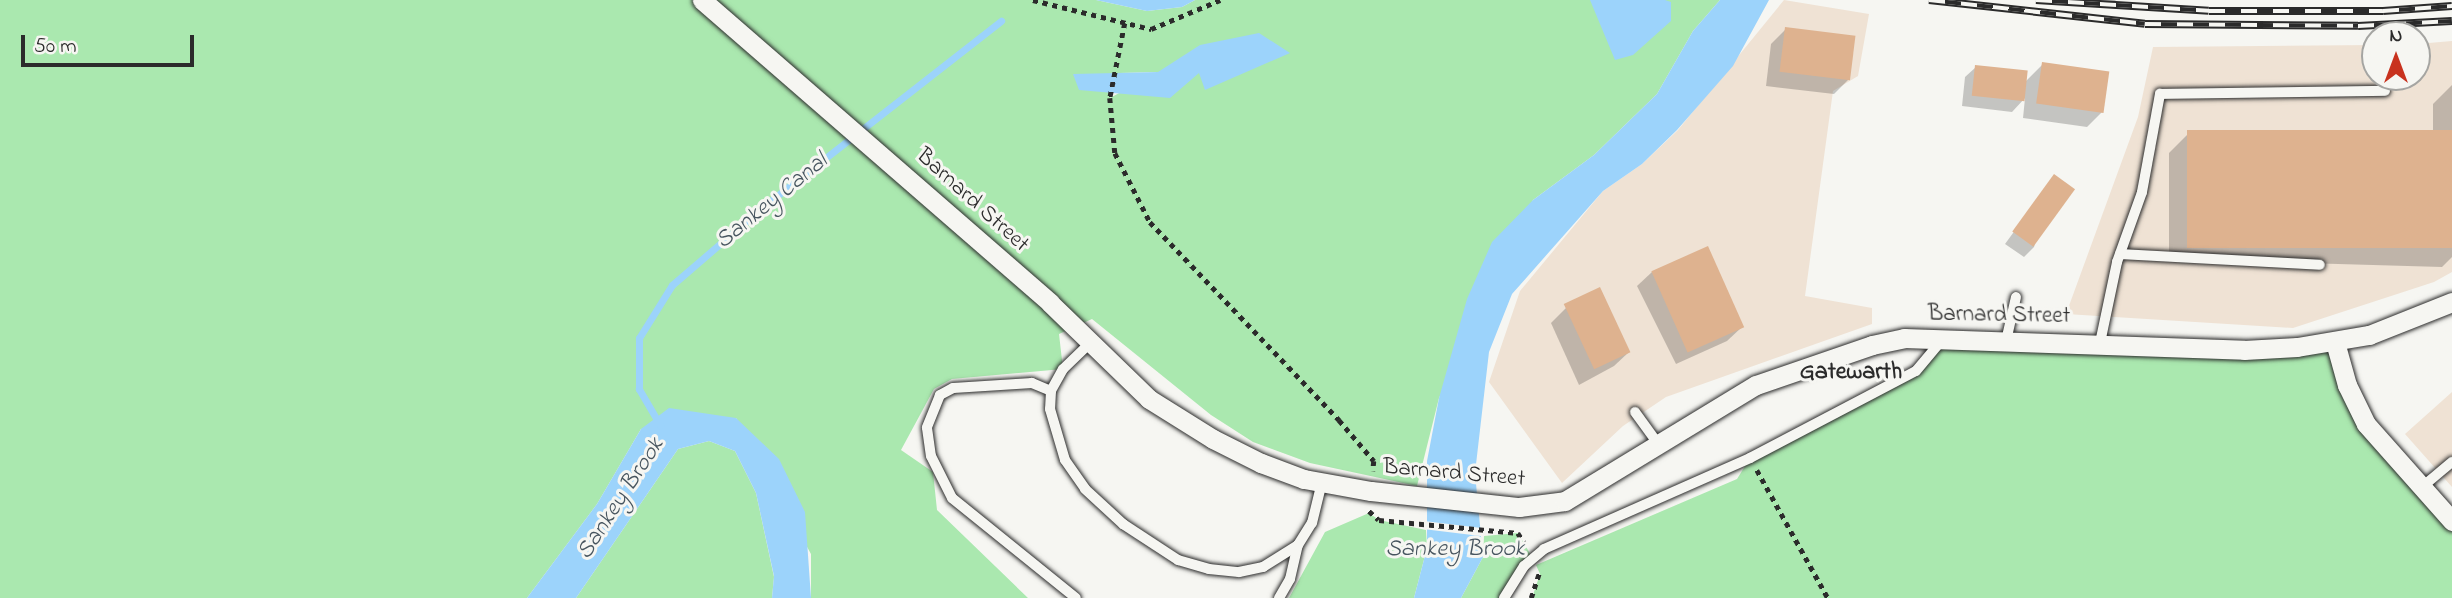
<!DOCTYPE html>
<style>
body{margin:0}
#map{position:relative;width:2452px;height:598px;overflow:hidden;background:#f6f6f2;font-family:"Indie Flower",sans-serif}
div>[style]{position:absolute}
.built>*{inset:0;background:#efe2d4}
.green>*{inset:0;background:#aae8af}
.water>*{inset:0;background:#9cd3fb}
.pier>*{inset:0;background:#f6f6f2;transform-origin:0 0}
.shadow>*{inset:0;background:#0003}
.stream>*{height:7px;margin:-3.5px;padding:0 3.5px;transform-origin:3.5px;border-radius:3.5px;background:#9cd3fb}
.building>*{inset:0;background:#deb28f;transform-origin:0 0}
.path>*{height:4.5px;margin-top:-2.25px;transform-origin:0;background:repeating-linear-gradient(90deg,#2b2b2b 0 5px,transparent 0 10px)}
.roads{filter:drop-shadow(0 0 2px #2b2b2b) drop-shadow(0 0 2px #2b2b2b)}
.service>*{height:10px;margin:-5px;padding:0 5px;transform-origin:5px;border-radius:5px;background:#f6f6f2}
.minor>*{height:19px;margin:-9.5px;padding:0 9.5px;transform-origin:9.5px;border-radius:9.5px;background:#f6f6f2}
.rail>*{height:8px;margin-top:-4px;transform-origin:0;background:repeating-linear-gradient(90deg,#f6f6f2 0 16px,#2b2b2b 0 32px);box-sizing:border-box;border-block:2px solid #2b2b2b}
span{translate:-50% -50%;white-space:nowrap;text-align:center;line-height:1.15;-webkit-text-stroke:6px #f6f6f2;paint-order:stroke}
.street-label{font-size:23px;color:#2b2b2b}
.water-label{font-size:24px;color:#47555f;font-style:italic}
.neighbourhood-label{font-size:24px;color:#2b2b2b;font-weight:700}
.north{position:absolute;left:2361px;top:21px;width:70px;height:70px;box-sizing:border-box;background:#f6f6f2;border:2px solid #a5a5a2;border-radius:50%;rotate:0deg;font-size:19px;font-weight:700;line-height:28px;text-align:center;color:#2b2b2b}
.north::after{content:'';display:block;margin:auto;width:24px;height:32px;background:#c8321e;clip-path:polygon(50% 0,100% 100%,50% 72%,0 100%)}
.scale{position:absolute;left:21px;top:35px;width:173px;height:32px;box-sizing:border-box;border:4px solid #2b2b2b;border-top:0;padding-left:9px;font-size:21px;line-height:24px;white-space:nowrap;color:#2b2b2b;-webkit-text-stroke:5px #f6f6f2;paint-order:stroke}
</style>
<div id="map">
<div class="built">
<div style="clip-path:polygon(1784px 0,1869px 14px,1858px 76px,1833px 91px,1805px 296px,1872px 308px,1872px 324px,1666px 397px,1623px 426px,1562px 483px,1489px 382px,1520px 291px,1603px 191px,1642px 164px,1678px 130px)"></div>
<div style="clip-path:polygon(2452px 41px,2452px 272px,2434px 282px,2293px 328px,2066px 314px,2138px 117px,2153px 47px,2375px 45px,2375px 77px,2417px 77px,2417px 44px)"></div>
<div style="clip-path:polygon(2452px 392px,2452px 487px,2405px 434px)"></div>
</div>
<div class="green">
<div style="clip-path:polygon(evenodd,0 0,1096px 0,1147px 11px,1182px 7px,1195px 0,1720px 0,1693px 31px,1657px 94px,1594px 155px,1533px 200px,1439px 398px,1417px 486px,1310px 463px,1253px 442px,1211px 415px,1092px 319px,1059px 334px,1063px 369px,952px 379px,934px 389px,901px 450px,933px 472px,937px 510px,1028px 598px,811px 598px,811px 554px,736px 418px,641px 429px,597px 504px,527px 598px,0 598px,0 0,1156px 72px,1156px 73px,1110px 98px,1120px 73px,1156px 72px)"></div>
<div style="clip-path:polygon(1942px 339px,2335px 342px,2347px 385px,2452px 520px,2452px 598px,1532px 598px,1540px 574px,1536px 565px,1737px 479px,1750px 458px,1916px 371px)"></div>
<div style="clip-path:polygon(709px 441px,735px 451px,756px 493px,774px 577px,772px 598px,576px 598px,678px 449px)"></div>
<div style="clip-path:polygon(1369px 513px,1379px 520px,1426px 530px,1427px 548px,1414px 598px,1289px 598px,1325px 532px)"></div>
<div style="clip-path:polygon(1518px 533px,1532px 557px,1504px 598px,1461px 598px,1483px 557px,1484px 536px)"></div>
</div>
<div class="water">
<div style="clip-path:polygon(1096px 0,1195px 0,1182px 7px,1147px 11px)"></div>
<div style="clip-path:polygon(1590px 0,1665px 0,1671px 2px,1671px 21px,1633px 55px,1615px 60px)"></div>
<div style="clip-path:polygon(1720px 0,1769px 0,1733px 66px,1677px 130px,1642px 164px,1603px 191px,1512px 294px,1489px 352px,1475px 473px,1483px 557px,1461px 598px,1414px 598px,1427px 548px,1427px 461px,1439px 398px,1467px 299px,1492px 242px,1533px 200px,1594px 155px,1657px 94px,1693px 31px)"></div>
<div style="clip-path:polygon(1259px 33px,1290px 53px,1205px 90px,1199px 73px,1170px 98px,1079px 90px,1073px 74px,1158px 72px,1200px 45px)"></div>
<div style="clip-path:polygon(669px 408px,736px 418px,779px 459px,805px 512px,811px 598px,772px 598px,774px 576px,756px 493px,735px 451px,709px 441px,678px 449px,576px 598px,527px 598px,597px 504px,641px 429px)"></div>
</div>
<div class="pier">
<div style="left:1424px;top:521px;width:60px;height:8px;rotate:7deg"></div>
</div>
<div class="shadow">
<div style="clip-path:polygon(2085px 0,2116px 0,2113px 4px)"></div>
<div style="clip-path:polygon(1786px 29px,1849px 79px,1834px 94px,1766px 86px,1771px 44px)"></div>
<div style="clip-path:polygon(2043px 64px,2102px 112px,2087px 127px,2023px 118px,2025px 98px,2012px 112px,1962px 106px,1965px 77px,1976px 67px,2025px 82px)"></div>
<div style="clip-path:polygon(2452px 85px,2452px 257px,2442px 267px,2169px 259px,2169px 153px,2188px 134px,2433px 132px,2433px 104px)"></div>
<div style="clip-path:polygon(2054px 177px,2034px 247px,2024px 257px,2005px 244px)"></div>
<div style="clip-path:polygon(1652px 272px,1742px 327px,1727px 341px,1676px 364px,1637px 286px)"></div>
<div style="clip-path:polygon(1566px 308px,1629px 352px,1614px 366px,1579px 385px,1551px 323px)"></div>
</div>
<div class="stream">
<div style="left:660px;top:425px;width:42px;rotate:-120.3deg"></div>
<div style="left:639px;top:389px;width:51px;rotate:-90deg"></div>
<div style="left:639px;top:338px;width:62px;rotate:-58.1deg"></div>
<div style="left:672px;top:285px;width:121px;rotate:-40.7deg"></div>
<div style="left:764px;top:206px;width:301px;rotate:-38deg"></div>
</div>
<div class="building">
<div style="left:1785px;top:27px;width:71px;height:45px;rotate:7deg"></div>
<div style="left:2042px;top:62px;width:68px;height:42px;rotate:8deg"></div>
<div style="left:1975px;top:65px;width:53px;height:31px;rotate:6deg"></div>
<div style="left:2452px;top:130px;width:118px;height:265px;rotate:90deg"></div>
<div style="left:2054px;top:174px;width:26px;height:71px;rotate:36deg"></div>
<div style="left:1708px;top:246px;width:89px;height:62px;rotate:66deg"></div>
<div style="left:1600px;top:287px;width:72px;height:40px;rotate:65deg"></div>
</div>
<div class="path">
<div style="left:1033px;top:0;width:122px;rotate:13.8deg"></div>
<div style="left:1151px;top:29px;width:75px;rotate:-22.8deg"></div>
<div style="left:1125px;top:23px;width:76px;rotate:101.3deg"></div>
<div style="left:1110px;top:98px;width:55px;rotate:84.8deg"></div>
<div style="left:1115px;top:153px;width:77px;rotate:63.1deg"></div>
<div style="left:1150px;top:222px;width:274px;rotate:46.3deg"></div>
<div style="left:1339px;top:420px;width:54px;rotate:49.5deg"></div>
<div style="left:1374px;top:461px;width:10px;rotate:96deg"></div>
<div style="left:1757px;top:470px;width:146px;rotate:61deg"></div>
<div style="left:1369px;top:511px;width:13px;rotate:42deg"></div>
<div style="left:1379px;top:520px;width:140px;rotate:5.3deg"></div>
<div style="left:1518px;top:533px;width:15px;rotate:58deg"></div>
<div style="left:1531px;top:598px;width:26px;rotate:-72deg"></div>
</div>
<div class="roads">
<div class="service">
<div style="left:2120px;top:254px;width:200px;rotate:3.1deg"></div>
<div style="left:2006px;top:341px;width:45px;rotate:-77.2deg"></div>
<div style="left:2100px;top:343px;width:83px;rotate:-78.1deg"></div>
<div style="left:2117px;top:262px;width:74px;rotate:-70.3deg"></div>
<div style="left:2142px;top:192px;width:100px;rotate:-79.6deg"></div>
<div style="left:2160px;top:94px;width:225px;rotate:-0.8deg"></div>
<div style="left:1089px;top:344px;width:36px;rotate:136deg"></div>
<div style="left:1063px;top:369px;width:25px;rotate:119deg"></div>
<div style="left:1051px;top:391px;width:18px;rotate:93deg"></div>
<div style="left:1050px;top:409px;width:53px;rotate:73.6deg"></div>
<div style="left:1065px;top:460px;width:35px;rotate:55deg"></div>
<div style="left:1085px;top:489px;width:52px;rotate:42.6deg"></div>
<div style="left:1123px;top:524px;width:66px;rotate:33.2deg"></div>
<div style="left:1178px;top:560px;width:32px;rotate:16deg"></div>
<div style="left:1209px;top:569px;width:30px;rotate:6deg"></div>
<div style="left:1239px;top:572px;width:25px;rotate:-12deg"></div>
<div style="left:1263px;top:567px;width:41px;rotate:-32.2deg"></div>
<div style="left:1051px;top:391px;width:21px;rotate:-157deg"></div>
<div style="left:1032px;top:383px;width:79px;rotate:176.4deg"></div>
<div style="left:953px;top:388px;width:15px;rotate:152deg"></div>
<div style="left:940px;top:395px;width:35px;rotate:112deg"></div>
<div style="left:927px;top:428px;width:28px;rotate:82deg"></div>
<div style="left:931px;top:456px;width:47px;rotate:63.4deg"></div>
<div style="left:952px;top:498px;width:159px;rotate:38.9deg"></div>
<div style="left:1635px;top:412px;width:39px;rotate:54deg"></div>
<div style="left:2422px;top:487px;width:39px;rotate:-40deg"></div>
<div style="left:1279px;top:598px;width:22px;rotate:-60deg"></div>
<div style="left:1290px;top:579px;width:35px;rotate:-77deg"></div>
<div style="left:1298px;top:545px;width:26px;rotate:-58deg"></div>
<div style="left:1312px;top:523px;width:42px;rotate:-76.3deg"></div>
<div style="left:1504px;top:598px;width:38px;rotate:-58deg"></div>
<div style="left:1524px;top:566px;width:26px;rotate:-40deg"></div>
<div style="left:1544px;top:549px;width:225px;rotate:-23.8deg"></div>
<div style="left:1750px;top:458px;width:187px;rotate:-27.7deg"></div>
<div style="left:1916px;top:371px;width:40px;rotate:-50deg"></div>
</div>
<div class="minor">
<div style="left:702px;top:0;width:461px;rotate:41deg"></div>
<div style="left:1050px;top:303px;width:138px;rotate:44.1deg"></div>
<div style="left:1149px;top:399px;width:75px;rotate:32deg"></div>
<div style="left:1213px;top:439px;width:54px;rotate:26.6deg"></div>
<div style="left:1261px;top:463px;width:46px;rotate:20.4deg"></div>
<div style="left:1304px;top:479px;width:68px;rotate:10.2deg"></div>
<div style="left:1371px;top:491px;width:149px;rotate:6.2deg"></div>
<div style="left:1519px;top:507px;width:46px;rotate:-7.4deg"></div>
<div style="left:1565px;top:501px;width:223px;rotate:-31.3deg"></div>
<div style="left:1756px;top:385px;width:123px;rotate:-19deg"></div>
<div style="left:1872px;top:345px;width:33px;rotate:-12deg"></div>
<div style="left:1904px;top:338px;width:340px;rotate:2deg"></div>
<div style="left:2244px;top:350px;width:53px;rotate:-3.2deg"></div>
<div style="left:2297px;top:347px;width:73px;rotate:-9.5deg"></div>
<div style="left:2369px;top:335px;width:89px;rotate:-21.7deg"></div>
<div style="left:2335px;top:342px;width:45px;rotate:74.4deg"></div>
<div style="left:2347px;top:385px;width:43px;rotate:64deg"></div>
<div style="left:2366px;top:424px;width:130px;rotate:48.4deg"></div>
</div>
</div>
<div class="rail">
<div style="left:1929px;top:0;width:217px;rotate:6.3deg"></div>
<div style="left:2145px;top:24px;width:213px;rotate:0.5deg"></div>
<div style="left:2358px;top:26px;width:94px;rotate:-3deg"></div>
<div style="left:2036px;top:0;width:173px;rotate:3.6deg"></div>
<div style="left:2209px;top:11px;width:174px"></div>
<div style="left:2383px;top:11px;width:69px;rotate:-4.1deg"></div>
</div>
<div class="street-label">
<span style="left:972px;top:201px;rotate:42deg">Barnard Street</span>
<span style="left:1999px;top:316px;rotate:1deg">Barnard Street</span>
<span style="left:1454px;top:474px;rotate:5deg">Barnard Street</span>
</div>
<div class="water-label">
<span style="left:772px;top:202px;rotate:-39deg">Sankey Canal</span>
<span style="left:621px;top:499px;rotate:-57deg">Sankey Brook</span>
<span style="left:1455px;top:550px">Sankey Brook</span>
</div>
<div class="neighbourhood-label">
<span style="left:1851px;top:373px">Gatewarth</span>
</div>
<div class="north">N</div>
<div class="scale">50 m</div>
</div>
